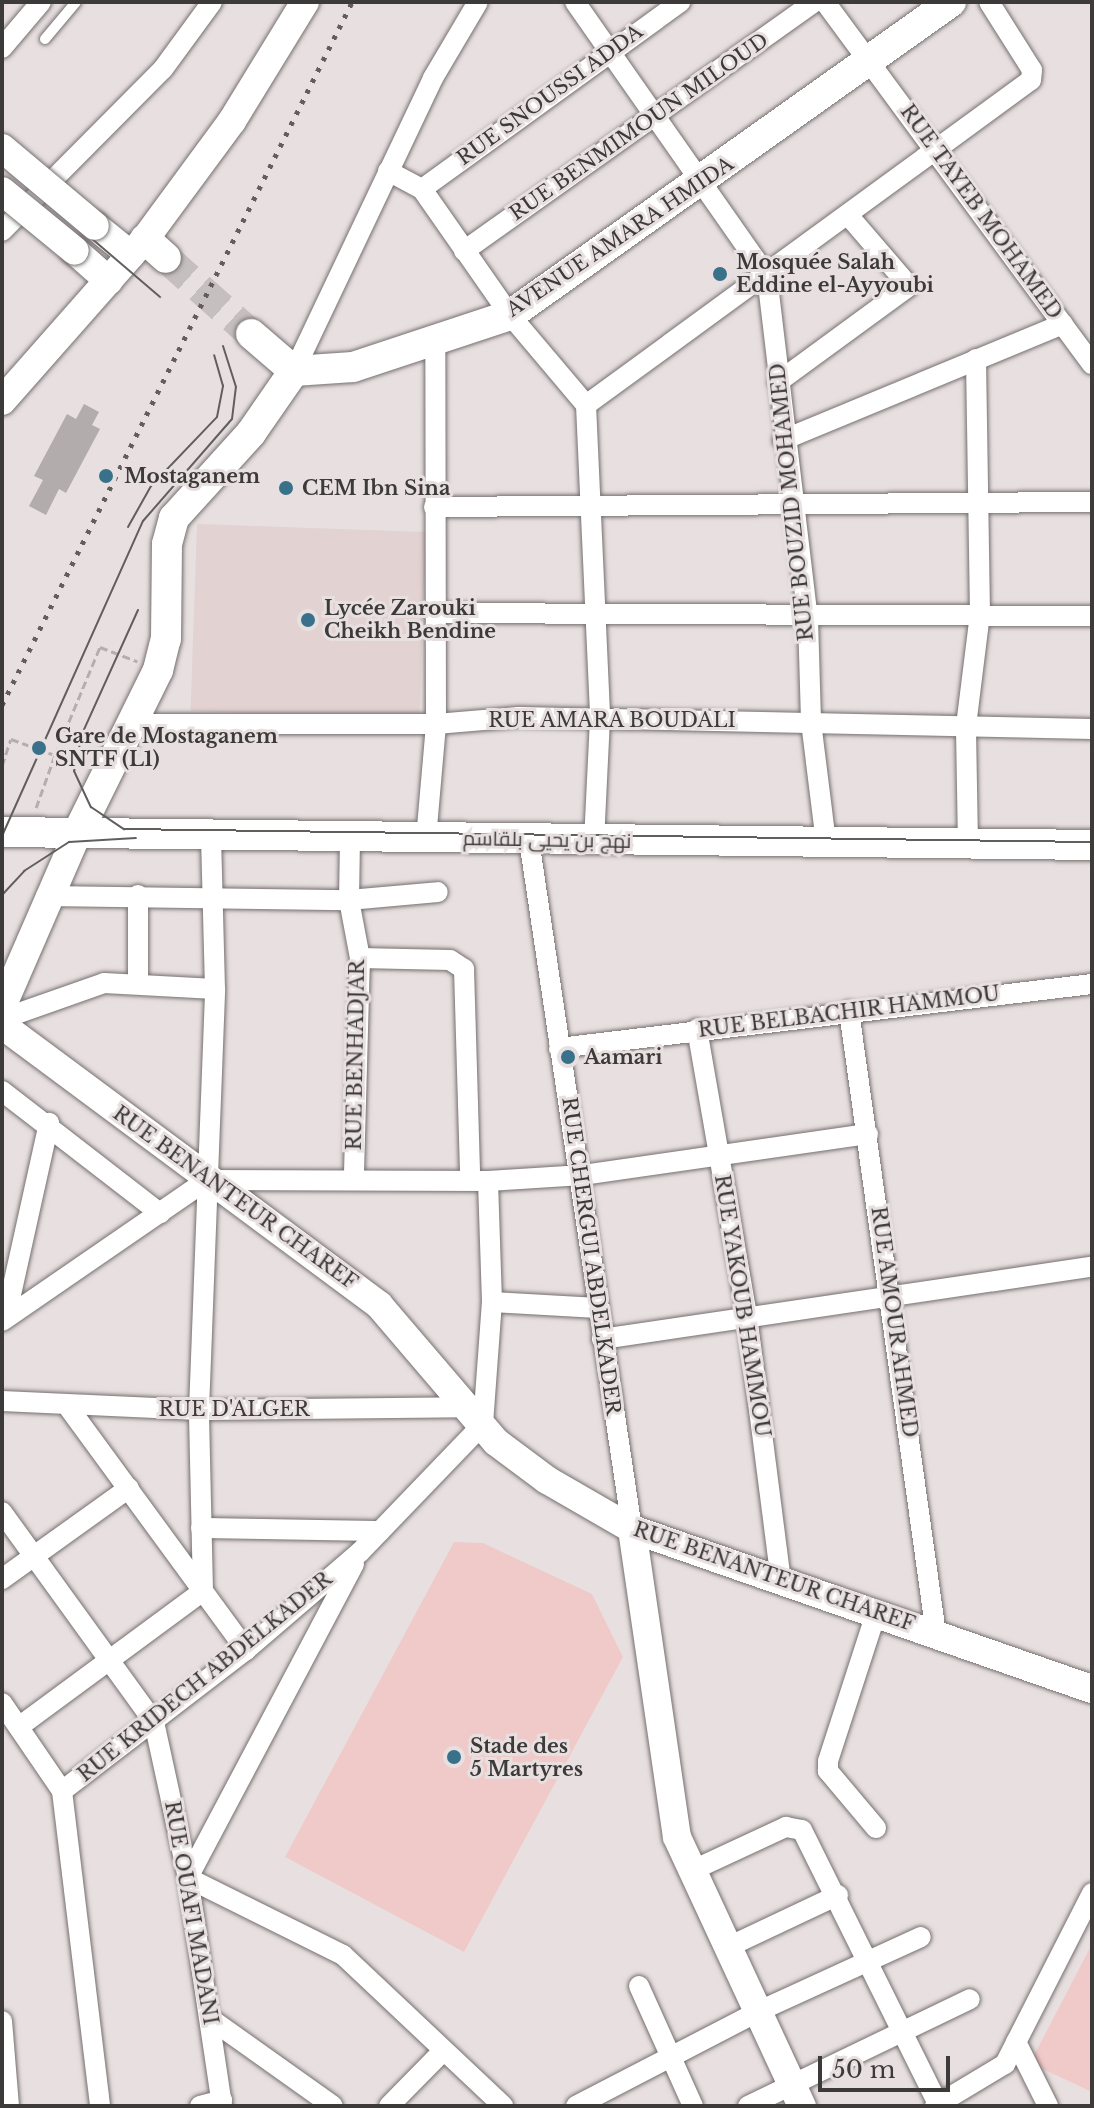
<!DOCTYPE html>
<meta charset="utf-8">
<style>
body{margin:0}
#map{position:relative;width:1094px;height:2108px;overflow:hidden;background:#e8e0e0;font-family:"Libre Baskerville",Cairo,serif}
div>[style]{position:absolute}
.built>*{inset:0;background:#e2d2d1;transform-origin:0 0}
.green>*{inset:0;background:#efcac8}
.building>*{inset:0;background:#b3acac}
.primary-tunnel>*{height:30px;margin-top:-15px;transform-origin:0;background:repeating-linear-gradient(90deg,#c6bfbf 0 30px,transparent 0 45px)}
.path>*{height:3px;margin-top:-1.5px;transform-origin:0;background:repeating-linear-gradient(90deg,#b4aeae 0 8px,transparent 0 12px)}
.roads{filter:drop-shadow(0 0 2px #766f6f) drop-shadow(0 0 2px #766f6f)}
.service>*{height:10px;margin:-5px;padding:0 5px;transform-origin:5px;border-radius:5px;background:#fff}
.minor>*{height:20px;margin:-10px;padding:0 10px;transform-origin:10px;border-radius:10px;background:#fff}
.secondary>*{height:28px;margin:-14px;padding:0 14px;transform-origin:14px;border-radius:14px;background:#fff}
.primary>*{height:30px;margin:-15px;padding:0 15px;transform-origin:15px;border-radius:15px;background:#fff}
.tram>*{height:2px;margin:-1px;padding:0 1px;transform-origin:1px;border-radius:1px;background:#625e5e}
.rail>*{height:5px;margin-top:-2.5px;transform-origin:0;background:repeating-linear-gradient(90deg,#625e5e 0 4px,transparent 0 12px)}
.bridges{filter:drop-shadow(0 0 2px #766f6f) drop-shadow(0 0 2px #766f6f)}
.secondary-bridge>*{height:28px;margin:-14px;padding:0 14px;transform-origin:14px;border-radius:14px;background:#fff}
.dots>*{width:22px;height:22px;translate:-50% -50%;box-sizing:border-box;border:4px solid #e8e0e0;border-radius:50%}
span{translate:-50% -50%;white-space:nowrap;text-align:center;line-height:1.15;-webkit-text-stroke:6px #e8e0e0;paint-order:stroke}
.street-label{font-size:20px;color:#3d3a3a}
.poi-label{font-size:20px;color:#3d3a3a;font-weight:700}
.left{translate:0 -50%;text-align:left}
.frame{position:absolute;inset:0;border:4px solid #3d3a3a;pointer-events:none}
.scale{position:absolute;left:818px;top:2056px;width:132px;height:36px;box-sizing:border-box;border:4px solid #3d3a3a;border-top:0;padding-left:10px;font-size:24px;line-height:28px;white-space:nowrap;color:#3d3a3a;-webkit-text-stroke:6px #e8e0e0;paint-order:stroke}
</style>
<div id="map">
<div class="built">
<div style="left:197px;top:524px;width:229px;height:187px;rotate:2deg"></div>
</div>
<div class="green">
<div style="clip-path:polygon(454px 1542px,483px 1543px,592px 1594px,623px 1657px,464px 1952px,285px 1857px)"></div>
<div style="clip-path:polygon(1092px 1944px,1092px 2092px,1030px 2063px)"></div>
</div>
<div class="building">
<div style="clip-path:polygon(84px 404px,99px 412px,92px 425px,100px 429px,66px 493px,59px 489px,46px 515px,29px 506px,43px 480px,34px 476px,67px 414px,76px 419px)"></div>
</div>
<div class="primary-tunnel">
<div style="left:166px;top:258px;width:114px;rotate:41.8deg"></div>
</div>
<div class="path">
<div style="left:55px;top:755px;width:117px;rotate:-67.4deg"></div>
<div style="left:100px;top:647px;width:40px;rotate:21deg"></div>
<div style="left:2px;top:766px;width:28px;rotate:-72deg"></div>
<div style="left:11px;top:739px;width:47px;rotate:20deg"></div>
<div style="left:55px;top:755px;width:56px;rotate:109.7deg"></div>
</div>
<div class="roads">
<div class="service">
<div style="left:45px;top:39px;width:48px;rotate:-50deg"></div>
</div>
<div class="minor">
<div style="left:575px;top:2px;width:335px;rotate:55deg"></div>
<div style="left:767px;top:276px;width:345px;rotate:83.2deg"></div>
<div style="left:808px;top:619px;width:103px;rotate:88.3deg"></div>
<div style="left:811px;top:722px;width:122px;rotate:82.9deg"></div>
<div style="left:825px;top:2px;width:450px;rotate:53.6deg"></div>
<div style="left:2px;top:48px;width:60px;rotate:-49.7deg"></div>
<div style="left:388px;top:171px;width:38px;rotate:28deg"></div>
<div style="left:422px;top:189px;width:154px;rotate:55.1deg"></div>
<div style="left:510px;top:315px;width:118px;rotate:49.8deg"></div>
<div style="left:586px;top:405px;width:314px;rotate:87.4deg"></div>
<div style="left:600px;top:719px;width:121px;rotate:92.8deg"></div>
<div style="left:422px;top:189px;width:319px;rotate:-35.9deg"></div>
<div style="left:2px;top:231px;width:228px;rotate:-45.2deg"></div>
<div style="left:163px;top:69px;width:83px;rotate:-53.8deg"></div>
<div style="left:464px;top:251px;width:430px;rotate:-35.4deg"></div>
<div style="left:294px;top:371px;width:324px;rotate:-64.6deg"></div>
<div style="left:433px;top:78px;width:88px;rotate:-59.4deg"></div>
<div style="left:778px;top:382px;width:162px;rotate:-36.2deg"></div>
<div style="left:909px;top:286px;width:94px;rotate:-130.7deg"></div>
<div style="left:586px;top:405px;width:551px;rotate:-36.14deg"></div>
<div style="left:1031px;top:80px;width:10px;rotate:-84deg"></div>
<div style="left:1032px;top:70px;width:80px;rotate:-122.3deg"></div>
<div style="left:783px;top:440px;width:303px;rotate:-22.5deg"></div>
<div style="left:434px;top:507px;width:658px;rotate:-0.44deg"></div>
<div style="left:434px;top:613px;width:658px;rotate:0.26deg"></div>
<div style="left:132px;top:724px;width:304px"></div>
<div style="left:436px;top:724px;width:83px;rotate:-4.8deg"></div>
<div style="left:519px;top:717px;width:573px;rotate:1.2deg"></div>
<div style="left:350px;top:838px;width:62px;rotate:90.9deg"></div>
<div style="left:349px;top:900px;width:59px;rotate:79.3deg"></div>
<div style="left:360px;top:958px;width:220px;rotate:91.6deg"></div>
<div style="left:426px;top:839px;width:115px;rotate:-85deg"></div>
<div style="left:436px;top:724px;width:383px;rotate:-90.1deg"></div>
<div style="left:529px;top:840px;width:697px;rotate:81.5deg"></div>
<div style="left:968px;top:844px;width:118px;rotate:-91deg"></div>
<div style="left:966px;top:726px;width:113px;rotate:-82.9deg"></div>
<div style="left:980px;top:614px;width:255px;rotate:-90.9deg"></div>
<div style="left:138px;top:895px;width:89px;rotate:90deg"></div>
<div style="left:46px;top:896px;width:303px;rotate:0.8deg"></div>
<div style="left:349px;top:900px;width:89px;rotate:-5.1deg"></div>
<div style="left:360px;top:958px;width:90px;rotate:1.3deg"></div>
<div style="left:450px;top:960px;width:17px;rotate:33deg"></div>
<div style="left:464px;top:969px;width:208px;rotate:88.3deg"></div>
<div style="left:849px;top:1011px;width:629px;rotate:82.05deg"></div>
<div style="left:2px;top:1019px;width:108px;rotate:-19.4deg"></div>
<div style="left:104px;top:983px;width:111px;rotate:3.1deg"></div>
<div style="left:697px;top:1029px;width:291px;rotate:80.1deg"></div>
<div style="left:747px;top:1316px;width:269px;rotate:82.7deg"></div>
<div style="left:559px;top:1048px;width:537px;rotate:-6.85deg"></div>
<div style="left:2px;top:1091px;width:200px;rotate:37.7deg"></div>
<div style="left:207px;top:1180px;width:281px;rotate:0.2deg"></div>
<div style="left:488px;top:1181px;width:95px;rotate:-3.6deg"></div>
<div style="left:583px;top:1175px;width:288px;rotate:-8.2deg"></div>
<div style="left:492px;top:1302px;width:106px;rotate:3.2deg"></div>
<div style="left:6px;top:1317px;width:199px;rotate:-77.5deg"></div>
<div style="left:2px;top:1321px;width:249px;rotate:-34.5deg"></div>
<div style="left:602px;top:1339px;width:495px;rotate:-8.4deg"></div>
<div style="left:2px;top:1401px;width:197px;rotate:2.6deg"></div>
<div style="left:199px;top:1410px;width:267px;rotate:-0.6deg"></div>
<div style="left:69px;top:1408px;width:300px;rotate:53.8deg"></div>
<div style="left:2px;top:1512px;width:259px;rotate:54.1deg"></div>
<div style="left:154px;top:1722px;width:160px;rotate:77.7deg"></div>
<div style="left:188px;top:1878px;width:231px;rotate:81.5deg"></div>
<div style="left:201px;top:1528px;width:179px;rotate:1deg"></div>
<div style="left:354px;top:1564px;width:355px;rotate:117.9deg"></div>
<div style="left:188px;top:1878px;width:173px;rotate:26.4deg"></div>
<div style="left:343px;top:1955px;width:220px;rotate:43.3deg"></div>
<div style="left:2px;top:1579px;width:156px;rotate:-35.6deg"></div>
<div style="left:2px;top:1703px;width:107px;rotate:55.7deg"></div>
<div style="left:62px;top:1791px;width:317px;rotate:83.1deg"></div>
<div style="left:20px;top:1726px;width:227px;rotate:-36.4deg"></div>
<div style="left:203px;top:1591px;width:181px;rotate:-91.3deg"></div>
<div style="left:199px;top:1410px;width:421px;rotate:-87.8deg"></div>
<div style="left:215px;top:989px;width:152px;rotate:-91.5deg"></div>
<div style="left:62px;top:1791px;width:232px;rotate:-37.5deg"></div>
<div style="left:246px;top:1650px;width:150px;rotate:-40.7deg"></div>
<div style="left:360px;top:1552px;width:178px;rotate:-46.1deg"></div>
<div style="left:483px;top:1424px;width:122px;rotate:-85.8deg"></div>
<div style="left:492px;top:1302px;width:121px;rotate:-91.9deg"></div>
<div style="left:876px;top:1828px;width:75px;rotate:-130.1deg"></div>
<div style="left:828px;top:1771px;width:10px;rotate:-90deg"></div>
<div style="left:828px;top:1761px;width:156px;rotate:-72deg"></div>
<div style="left:691px;top:1871px;width:105px;rotate:-24.9deg"></div>
<div style="left:786px;top:1827px;width:16px;rotate:11deg"></div>
<div style="left:802px;top:1830px;width:308px;rotate:63.6deg"></div>
<div style="left:726px;top:1948px;width:124px;rotate:-25.3deg"></div>
<div style="left:639px;top:1986px;width:132px;rotate:65.8deg"></div>
<div style="left:212px;top:2020px;width:148px;rotate:35.4deg"></div>
<div style="left:2px;top:2021px;width:85px;rotate:85.3deg"></div>
<div style="left:1016px;top:2042px;width:72px;rotate:63.4deg"></div>
<div style="left:200px;top:2106px;width:23px;rotate:-15deg"></div>
<div style="left:389px;top:2106px;width:78px;rotate:-45.5deg"></div>
<div style="left:576px;top:2106px;width:204px;rotate:-27.4deg"></div>
<div style="left:757px;top:2012px;width:180px;rotate:-24.6deg"></div>
<div style="left:748px;top:2106px;width:246px;rotate:-25.7deg"></div>
<div style="left:935px;top:2106px;width:82px;rotate:-31deg"></div>
<div style="left:1005px;top:2064px;width:192px;rotate:-63deg"></div>
</div>
<div class="secondary">
<div style="left:95px;top:226px;width:46px;rotate:38.9deg"></div>
<div style="left:75px;top:251px;width:45px;rotate:41.4deg"></div>
<div style="left:2px;top:401px;width:216px;rotate:-48.6deg"></div>
<div style="left:145px;top:239px;width:147px;rotate:-53.6deg"></div>
<div style="left:232px;top:121px;width:140px;rotate:-58.5deg"></div>
<div style="left:2px;top:1007px;width:191px;rotate:-66.5deg"></div>
<div style="left:2px;top:1025px;width:470px;rotate:36.6deg"></div>
<div style="left:379px;top:1305px;width:180px;rotate:49.5deg"></div>
<div style="left:496px;top:1442px;width:64px;rotate:36.7deg"></div>
<div style="left:547px;top:1480px;width:98px;rotate:30deg"></div>
<div style="left:632px;top:1529px;width:487px;rotate:19.2deg"></div>
<div style="left:632px;top:1529px;width:311px;rotate:81.7deg"></div>
<div style="left:677px;top:1837px;width:297px;rotate:65.1deg"></div>
</div>
<div class="primary">
<div style="left:145px;top:239px;width:28px;rotate:42deg"></div>
<div style="left:251px;top:334px;width:57px;rotate:40.7deg"></div>
<div style="left:2px;top:832px;width:1090px;rotate:0.68deg"></div>
<div style="left:78px;top:832px;width:181px;rotate:-63.7deg"></div>
<div style="left:158px;top:670px;width:32px;rotate:-76deg"></div>
<div style="left:166px;top:639px;width:95px;rotate:-89.4deg"></div>
<div style="left:167px;top:544px;width:27px;rotate:-75deg"></div>
<div style="left:174px;top:518px;width:115px;rotate:-47.8deg"></div>
<div style="left:251px;top:433px;width:75px;rotate:-55.3deg"></div>
<div style="left:294px;top:371px;width:59px;rotate:-3.9deg"></div>
<div style="left:353px;top:367px;width:165px;rotate:-18.3deg"></div>
<div style="left:510px;top:315px;width:541px;rotate:-35.37deg"></div>
</div>
</div>
<div class="tram">
<div style="left:2px;top:162px;width:208px;rotate:40.5deg"></div>
<div style="left:128px;top:527px;width:47px;rotate:-60.7deg"></div>
<div style="left:151px;top:486px;width:95px;rotate:-46.3deg"></div>
<div style="left:217px;top:417px;width:32px;rotate:-79deg"></div>
<div style="left:223px;top:386px;width:32px;rotate:-106deg"></div>
<div style="left:138px;top:610px;width:136px;rotate:114.3deg"></div>
<div style="left:82px;top:734px;width:38px;rotate:102deg"></div>
<div style="left:74px;top:771px;width:40px;rotate:65deg"></div>
<div style="left:91px;top:807px;width:40px;rotate:34deg"></div>
<div style="left:124px;top:829px;width:968px;rotate:0.77deg"></div>
<div style="left:2px;top:836px;width:345px;rotate:-65.9deg"></div>
<div style="left:143px;top:521px;width:135px;rotate:-48.9deg"></div>
<div style="left:232px;top:419px;width:32px;rotate:-83deg"></div>
<div style="left:236px;top:387px;width:43px;rotate:-107.6deg"></div>
<div style="left:2px;top:895px;width:33px;rotate:-47deg"></div>
<div style="left:24px;top:871px;width:54px;rotate:-32.8deg"></div>
<div style="left:69px;top:842px;width:67px;rotate:-3.4deg"></div>
</div>
<div class="rail">
<div style="left:2px;top:705px;width:785px;rotate:-63.53deg"></div>
</div>
<div class="bridges">
<div class="secondary-bridge">
<div style="left:2px;top:148px;width:121px;rotate:40deg"></div>
<div style="left:2px;top:191px;width:94px;rotate:39.4deg"></div>
</div>
</div>
<div class="dots">
<div style="left:720px;top:274px;background:#39718b"></div>
<div style="left:106px;top:476px;background:#39718b"></div>
<div style="left:286px;top:488px;background:#39718b"></div>
<div style="left:308px;top:620px;background:#39718b"></div>
<div style="left:39px;top:748px;background:#39718b"></div>
<div style="left:568px;top:1057px;background:#39718b"></div>
<div style="left:454px;top:1757px;background:#39718b"></div>
</div>
<div class="street-label">
<span style="left:550px;top:95px;rotate:-36deg">RUE SNOUSSI ADDA</span>
<span style="left:639px;top:127px;rotate:-35deg">RUE BENMIMOUN MILOUD</span>
<span style="left:981px;top:212px;rotate:54deg">RUE TAYEB MOHAMED</span>
<span style="left:620px;top:237px;rotate:-34deg">AVENUE AMARA HMIDA</span>
<span style="left:792px;top:502px;rotate:-96deg">RUE BOUZID MOHAMED</span>
<span style="left:612px;top:720px">RUE AMARA BOUDALI</span>
<span style="left:547px;top:840px;rotate:1deg">نهج بن يحيى بلقاسم</span>
<span style="left:849px;top:1012px;rotate:-7deg">RUE BELBACHIR HAMMOU</span>
<span style="left:356px;top:1055px;rotate:-89deg">RUE BENHADJAR</span>
<span style="left:235px;top:1198px;rotate:36deg">RUE BENANTEUR CHAREF</span>
<span style="left:591px;top:1256px;rotate:82deg">RUE CHERGUI ABDELKADER</span>
<span style="left:742px;top:1306px;rotate:81deg">RUE YAKOUB HAMMOU</span>
<span style="left:894px;top:1322px;rotate:82deg">RUE AMOUR AHMED</span>
<span style="left:234px;top:1409px">RUE D'ALGER</span>
<span style="left:774px;top:1577px;rotate:19deg">RUE BENANTEUR CHAREF</span>
<span style="left:205px;top:1677px;rotate:-39deg">RUE KRIDECH ABDELKADER</span>
<span style="left:191px;top:1913px;rotate:80deg">RUE OUAFI MADANI</span>
</div>
<div class="poi-label">
<span class="left" style="left:736px;top:274px">Mosquée Salah<br>Eddine el-Ayyoubi</span>
<span class="left" style="left:124px;top:476px">Mostaganem</span>
<span class="left" style="left:302px;top:488px">CEM Ibn Sina</span>
<span class="left" style="left:324px;top:620px">Lycée Zarouki<br>Cheikh Bendine</span>
<span class="left" style="left:55px;top:748px">Gare de Mostaganem<br>SNTF (L1)</span>
<span class="left" style="left:584px;top:1057px">Aamari</span>
<span class="left" style="left:470px;top:1758px">Stade des<br>5 Martyres</span>
</div>
<div class="frame"></div>
<div class="scale">50 m</div>
</div>
